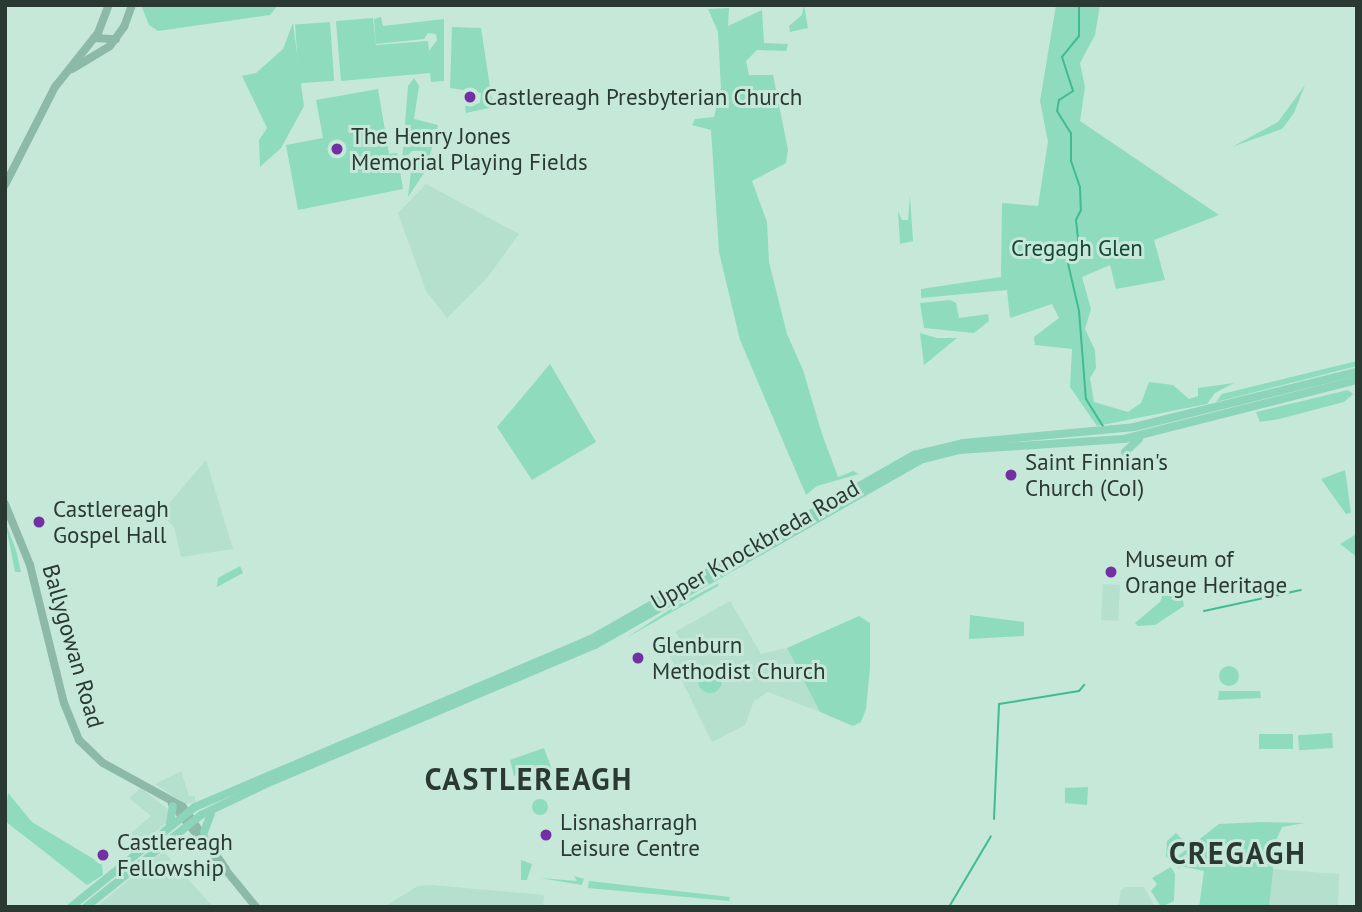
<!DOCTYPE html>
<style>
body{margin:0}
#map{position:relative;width:1362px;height:912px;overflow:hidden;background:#c5e8d8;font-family:"PT Sans",sans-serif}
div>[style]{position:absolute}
.built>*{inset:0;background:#b4e0cd;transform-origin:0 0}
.green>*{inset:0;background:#8edcbd;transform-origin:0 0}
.round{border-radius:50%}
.stream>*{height:2px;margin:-1px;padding:0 1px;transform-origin:1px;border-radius:1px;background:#40bb92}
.primary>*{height:8px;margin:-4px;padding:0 4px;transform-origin:4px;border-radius:4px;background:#8cb9a8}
.trunk>*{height:8px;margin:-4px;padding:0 4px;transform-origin:4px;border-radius:4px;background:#8cd4ba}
.dots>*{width:19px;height:19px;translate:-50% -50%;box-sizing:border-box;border:4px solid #c5e8d8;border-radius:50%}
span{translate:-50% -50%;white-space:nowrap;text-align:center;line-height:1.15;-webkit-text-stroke:6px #c5e8d8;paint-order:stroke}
.poi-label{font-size:23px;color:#2b3933}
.left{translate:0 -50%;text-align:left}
.park-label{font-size:23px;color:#144736}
.street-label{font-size:23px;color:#2b3933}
.district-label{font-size:30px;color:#2b3933;font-weight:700;letter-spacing:2px}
.frame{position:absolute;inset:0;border:7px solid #2b3933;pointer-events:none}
</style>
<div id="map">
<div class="built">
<div style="clip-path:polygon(426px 184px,519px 234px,487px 278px,447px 318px,426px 291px,398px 213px)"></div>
<div style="clip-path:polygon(206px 460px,233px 549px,181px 557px,174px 527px,161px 513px)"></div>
<div style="left:1103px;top:584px;width:17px;height:36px;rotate:3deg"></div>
<div style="clip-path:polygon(730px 601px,761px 654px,787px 648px,820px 712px,768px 692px,754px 701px,745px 725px,712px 742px,665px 646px,679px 637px,675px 632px)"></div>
<div style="clip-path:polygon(181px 771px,189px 796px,195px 796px,195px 802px,185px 804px,155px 784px)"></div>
<div style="clip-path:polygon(141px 788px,170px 811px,167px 822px,139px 845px,129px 835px,151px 816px,129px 798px)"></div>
<div style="clip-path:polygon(164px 852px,213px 907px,96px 907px,159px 855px)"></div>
<div style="clip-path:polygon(1271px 869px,1339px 874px,1338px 907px,1269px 907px)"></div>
<div style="clip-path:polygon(432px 885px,544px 895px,543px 907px,384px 907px,418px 886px)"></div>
<div style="clip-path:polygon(1126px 887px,1144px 887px,1155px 907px,1118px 907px,1121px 890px)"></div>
</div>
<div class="green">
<div style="clip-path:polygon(141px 5px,278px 5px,270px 15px,158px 31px,149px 25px)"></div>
<div style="clip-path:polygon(804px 5px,808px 28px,790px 32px,789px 26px,802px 15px)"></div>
<div style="clip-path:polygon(1056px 5px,1100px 5px,1095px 35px,1080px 63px,1085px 87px,1080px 121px,1219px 215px,1154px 240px,1165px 280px,1116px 289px,1110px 265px,1082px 277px,1091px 309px,1085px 329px,1095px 350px,1096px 368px,1090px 378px,1094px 402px,1128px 412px,1141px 403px,1149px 382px,1173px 385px,1189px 399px,1198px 396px,1198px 388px,1234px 383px,1215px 393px,1207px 404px,1097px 426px,1070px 387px,1072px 349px,1035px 345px,1034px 337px,1059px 318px,1052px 304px,1010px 318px,1007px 290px,921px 298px,921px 289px,1001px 277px,1002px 203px,1038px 206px,1048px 142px,1040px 101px)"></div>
<div style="clip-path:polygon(729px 8px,728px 26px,762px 10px,764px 43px,788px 44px,786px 51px,757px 50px,746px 61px,749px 75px,773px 75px,788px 150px,786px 163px,752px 181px,767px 222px,769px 262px,787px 334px,803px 370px,822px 434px,838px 477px,853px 471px,859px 474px,817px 486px,806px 495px,740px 340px,719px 252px,711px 130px,692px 125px,695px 119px,714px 117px,721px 88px,718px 32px,708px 9px)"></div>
<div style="clip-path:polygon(381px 17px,383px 26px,444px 19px,444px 81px,431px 82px,430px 73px,341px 81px,336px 21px,373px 18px,376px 45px,428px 41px,429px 51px,437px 40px,436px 34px,428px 33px,424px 39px,376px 44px,374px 19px)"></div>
<div style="left:330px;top:22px;width:59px;height:35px;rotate:86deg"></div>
<div style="clip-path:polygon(293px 23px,304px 106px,281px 148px,260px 167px,259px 140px,267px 128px,242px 76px,256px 73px,283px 49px)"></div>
<div style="clip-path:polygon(452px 27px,481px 28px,493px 107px,466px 113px,465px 106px,480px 103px,481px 93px,450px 88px)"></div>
<div style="clip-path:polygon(414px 78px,419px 86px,414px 119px,438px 125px,426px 170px,408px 197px,411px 171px,422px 151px,412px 151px,402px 162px,408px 86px)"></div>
<div style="clip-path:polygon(1305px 85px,1294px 113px,1282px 129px,1232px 147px,1278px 122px)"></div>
<div style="clip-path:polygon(378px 89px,389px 154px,397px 153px,403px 189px,298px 210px,286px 145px,323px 138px,316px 100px)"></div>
<div style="clip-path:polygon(910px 196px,913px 241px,900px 244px,898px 211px,902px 220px,908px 220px)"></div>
<div style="clip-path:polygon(950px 300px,956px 303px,959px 318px,988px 314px,989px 321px,974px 333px,924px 328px,920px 303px)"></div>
<div style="clip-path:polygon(920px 333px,937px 338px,957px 338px,924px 365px)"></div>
<div style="clip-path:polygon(1357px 361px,1357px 366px,1216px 402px,1222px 394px)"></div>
<div style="clip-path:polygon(550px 364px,596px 442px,532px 480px,497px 427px)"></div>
<div style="clip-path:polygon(1348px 390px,1353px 394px,1344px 402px,1279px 419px,1260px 422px,1256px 412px)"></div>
<div style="clip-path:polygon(1345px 470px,1351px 513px,1346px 514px,1321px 479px)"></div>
<div style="clip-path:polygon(5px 521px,16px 550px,21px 572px,15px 572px)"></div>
<div style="clip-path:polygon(1355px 535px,1357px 540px,1357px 557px,1340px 544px)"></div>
<div style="clip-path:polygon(240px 566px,243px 573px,217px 587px,218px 578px)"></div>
<div style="clip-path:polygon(719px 583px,718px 586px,626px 638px,672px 608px)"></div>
<div style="clip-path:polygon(1180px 584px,1184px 606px,1155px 625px,1138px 626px,1135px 623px,1160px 602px,1166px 587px)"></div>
<div style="clip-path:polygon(970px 615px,1024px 622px,1024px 636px,969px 639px)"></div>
<div style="clip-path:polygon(859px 616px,870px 623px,870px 668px,866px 709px,861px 722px,853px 726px,820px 712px,787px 648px)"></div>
<div class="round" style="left:1219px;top:666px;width:20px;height:20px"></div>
<div class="round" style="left:698px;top:669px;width:24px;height:24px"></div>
<div style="clip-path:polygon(1260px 691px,1261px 698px,1218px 700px,1219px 691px)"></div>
<div style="left:1332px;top:733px;width:15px;height:34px;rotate:86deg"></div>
<div style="left:1293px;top:734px;width:15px;height:34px;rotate:90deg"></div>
<div style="clip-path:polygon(544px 748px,555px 778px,546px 780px,540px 766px,514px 776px,510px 760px)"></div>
<div class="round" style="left:522px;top:770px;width:18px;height:18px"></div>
<div style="clip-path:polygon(1088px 787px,1087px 805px,1065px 803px,1065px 788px)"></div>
<div style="clip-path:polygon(8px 793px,32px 822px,102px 864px,103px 875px,87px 885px,5px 821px)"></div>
<div class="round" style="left:532px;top:799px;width:16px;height:16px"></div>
<div style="clip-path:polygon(1261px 822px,1304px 823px,1282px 827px,1276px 841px,1269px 907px,1199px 907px,1204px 871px,1180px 866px,1179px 869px,1174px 859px,1219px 824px)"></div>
<div style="clip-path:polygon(1176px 833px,1186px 843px,1166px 858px,1167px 841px)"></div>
<div style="clip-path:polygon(521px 860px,532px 864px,527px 880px,521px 880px)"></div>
<div style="clip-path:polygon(1171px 867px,1175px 874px,1174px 901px,1161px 907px,1151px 891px,1157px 884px,1152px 878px)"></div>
<div style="clip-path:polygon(574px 876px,584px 879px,582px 885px,540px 878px,577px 881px)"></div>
<div style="clip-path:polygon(589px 881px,730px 897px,729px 901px,588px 888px)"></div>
</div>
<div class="stream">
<div style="left:1079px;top:5px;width:31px;rotate:90deg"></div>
<div style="left:1079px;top:36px;width:27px;rotate:129deg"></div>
<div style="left:1062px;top:57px;width:36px;rotate:72deg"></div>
<div style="left:1073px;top:91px;width:17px;rotate:147deg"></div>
<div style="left:1059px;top:100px;width:11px;rotate:100deg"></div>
<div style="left:1057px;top:111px;width:26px;rotate:58deg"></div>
<div style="left:1071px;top:133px;width:28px;rotate:90deg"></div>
<div style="left:1071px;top:161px;width:28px;rotate:71deg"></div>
<div style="left:1080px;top:187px;width:23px;rotate:88deg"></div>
<div style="left:1081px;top:210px;width:11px;rotate:117deg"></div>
<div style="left:1076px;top:220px;width:27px;rotate:84deg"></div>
<div style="left:1079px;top:247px;width:17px;rotate:135deg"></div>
<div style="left:1067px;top:259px;width:53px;rotate:77deg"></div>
<div style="left:1079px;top:311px;width:88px;rotate:85.5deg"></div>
<div style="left:1086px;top:399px;width:32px;rotate:58deg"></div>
<div style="left:1204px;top:611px;width:99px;rotate:-12.2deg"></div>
<div style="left:994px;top:819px;width:115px;rotate:-87.5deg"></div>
<div style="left:999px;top:704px;width:81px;rotate:-9.2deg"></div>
<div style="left:1079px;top:691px;width:8px;rotate:-50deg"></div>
<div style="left:949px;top:907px;width:82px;rotate:-59.4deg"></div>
</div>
<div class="primary">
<div style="left:94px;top:38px;width:22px;rotate:3deg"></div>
<div style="left:72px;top:69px;width:44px;rotate:-31.2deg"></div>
<div style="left:110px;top:46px;width:24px;rotate:-54deg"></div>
<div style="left:124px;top:27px;width:23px;rotate:-70deg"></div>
<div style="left:5px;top:185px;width:110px;rotate:-63deg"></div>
<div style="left:55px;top:87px;width:69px;rotate:-51.5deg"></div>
<div style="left:98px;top:33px;width:30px;rotate:-69deg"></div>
<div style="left:5px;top:504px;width:66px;rotate:67.7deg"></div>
<div style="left:30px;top:565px;width:142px;rotate:76.2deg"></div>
<div style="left:64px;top:703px;width:40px;rotate:68deg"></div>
<div style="left:79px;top:740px;width:33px;rotate:44deg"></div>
<div style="left:103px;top:763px;width:91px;rotate:28.8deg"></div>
<div style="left:183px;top:807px;width:75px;rotate:55.3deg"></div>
<div style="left:172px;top:804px;width:133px;rotate:50.8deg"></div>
</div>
<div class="trunk">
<div style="left:1125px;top:452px;width:19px;rotate:-43deg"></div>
<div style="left:170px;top:824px;width:18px;rotate:-81deg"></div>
<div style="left:204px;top:832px;width:19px;rotate:-69deg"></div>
<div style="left:71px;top:907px;width:159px;rotate:-38.9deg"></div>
<div style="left:195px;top:807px;width:430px;rotate:-23deg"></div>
<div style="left:591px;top:639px;width:372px;rotate:-29.7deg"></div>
<div style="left:914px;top:455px;width:50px;rotate:-13.8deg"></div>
<div style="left:963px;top:443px;width:172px;rotate:-5.3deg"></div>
<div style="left:1134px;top:427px;width:230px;rotate:-13.9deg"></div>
<div style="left:86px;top:907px;width:147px;rotate:-38.7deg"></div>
<div style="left:201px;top:815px;width:74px;rotate:-25.5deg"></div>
<div style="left:268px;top:783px;width:355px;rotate:-22.9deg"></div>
<div style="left:595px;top:645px;width:374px;rotate:-29.6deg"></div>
<div style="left:920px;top:460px;width:40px;rotate:-14.4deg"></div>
<div style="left:959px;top:450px;width:165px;rotate:-3.8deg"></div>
<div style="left:1124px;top:439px;width:240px;rotate:-14.2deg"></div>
</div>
<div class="dots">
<div style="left:470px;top:97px;background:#7330a4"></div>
<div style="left:337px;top:149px;background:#7330a4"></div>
<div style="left:1011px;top:475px;background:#7330a4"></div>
<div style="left:39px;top:522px;background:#7330a4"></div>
<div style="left:1111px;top:572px;background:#7330a4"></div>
<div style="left:638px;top:658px;background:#7330a4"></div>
<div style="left:546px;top:835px;background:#7330a4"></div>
<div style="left:103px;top:855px;background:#7330a4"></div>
</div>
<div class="poi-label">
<span class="left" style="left:484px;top:97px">Castlereagh Presbyterian Church</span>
<span class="left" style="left:351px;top:149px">The Henry Jones<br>Memorial Playing Fields</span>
<span class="left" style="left:1025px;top:475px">Saint Finnian's<br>Church (CoI)</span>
<span class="left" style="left:53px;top:522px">Castlereagh<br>Gospel Hall</span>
<span class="left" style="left:1125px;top:572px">Museum of<br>Orange Heritage</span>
<span class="left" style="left:652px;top:658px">Glenburn<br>Methodist Church</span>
<span class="left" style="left:560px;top:835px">Lisnasharragh<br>Leisure Centre</span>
<span class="left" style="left:117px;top:855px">Castlereagh<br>Fellowship</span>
</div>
<div class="park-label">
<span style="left:1077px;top:248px">Cregagh Glen</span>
</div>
<div class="street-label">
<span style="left:755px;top:545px;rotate:-30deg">Upper Knockbreda Road</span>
<span style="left:73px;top:646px;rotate:74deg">Ballygowan Road</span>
</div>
<div class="district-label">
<span style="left:529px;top:779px">CASTLEREAGH</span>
<span style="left:1238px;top:853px">CREGAGH</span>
</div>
<div class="frame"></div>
</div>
